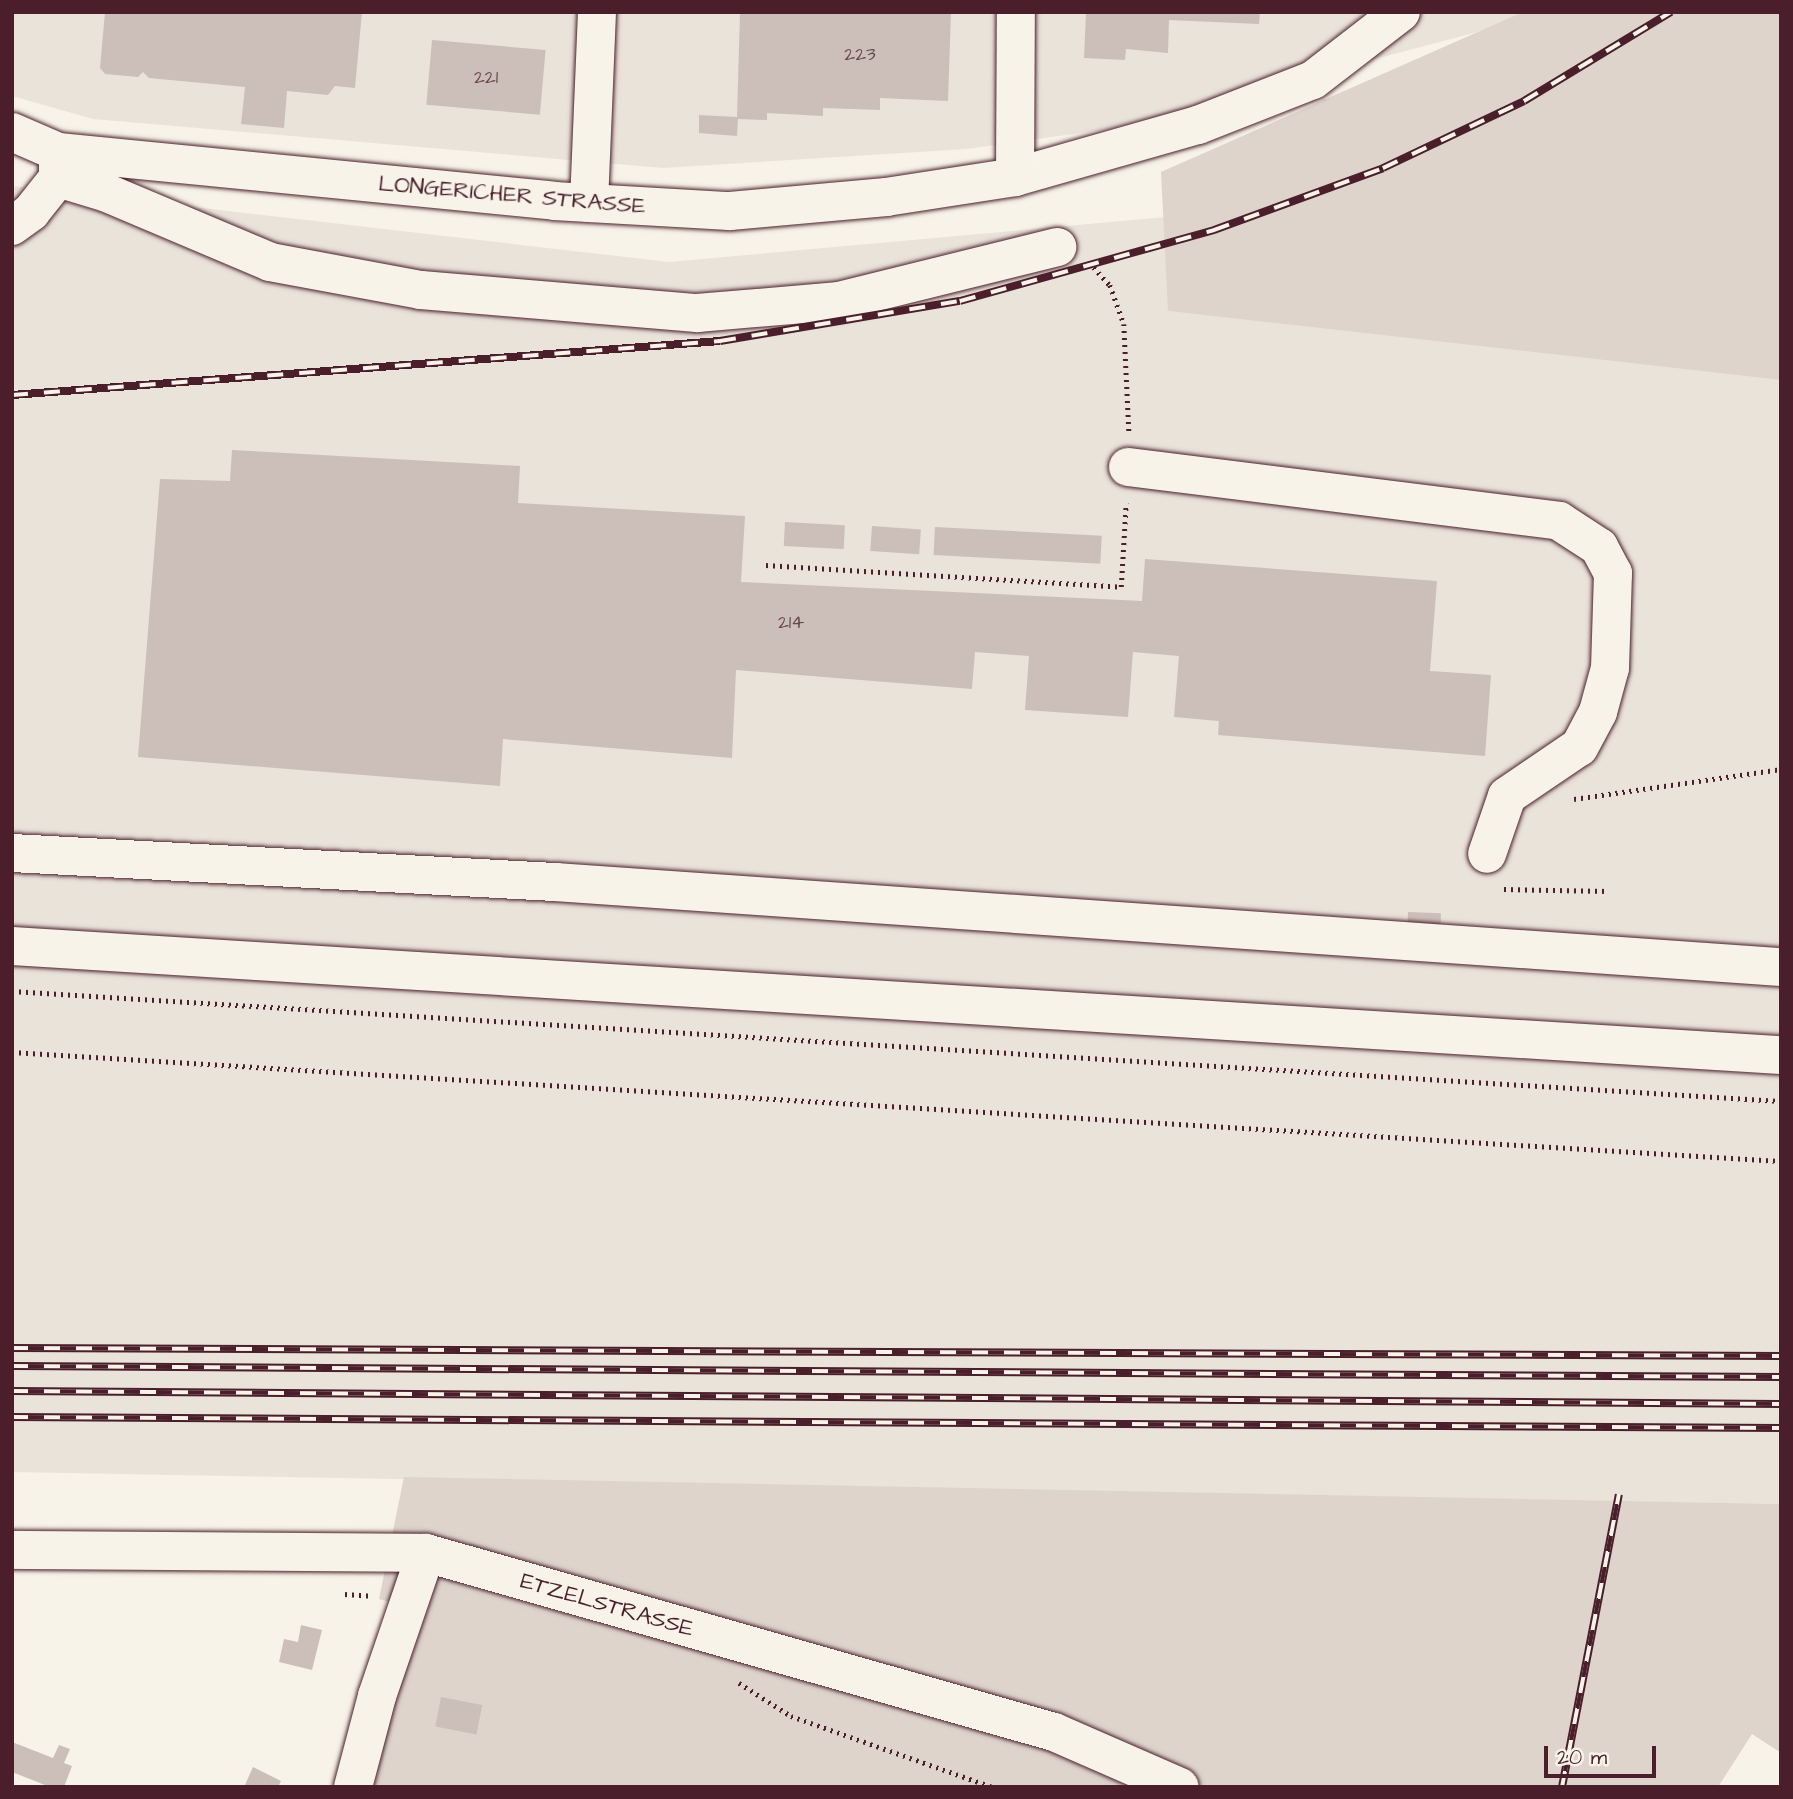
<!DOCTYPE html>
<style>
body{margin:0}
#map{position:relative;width:1793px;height:1799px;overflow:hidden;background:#f7f3e8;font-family:"Architects Daughter",sans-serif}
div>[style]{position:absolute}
.built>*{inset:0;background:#eae3da}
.green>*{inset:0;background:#ded4cc}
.building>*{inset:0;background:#ccbfb9;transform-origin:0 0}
.path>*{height:4.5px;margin-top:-2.25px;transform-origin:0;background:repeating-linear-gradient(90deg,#4a1f2b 0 2px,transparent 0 7px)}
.roads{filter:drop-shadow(0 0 2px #4a1f2b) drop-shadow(0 0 2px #4a1f2b)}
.minor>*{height:38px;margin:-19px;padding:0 19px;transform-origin:19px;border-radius:19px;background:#f7f3e8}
.rail>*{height:8px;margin-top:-4px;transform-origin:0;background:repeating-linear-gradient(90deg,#f7f3e8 0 16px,#4a1f2b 0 32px);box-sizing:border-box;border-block:2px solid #4a1f2b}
span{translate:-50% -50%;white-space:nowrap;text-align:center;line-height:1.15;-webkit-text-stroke:7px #f7f3e8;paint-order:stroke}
.number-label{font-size:19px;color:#6a474e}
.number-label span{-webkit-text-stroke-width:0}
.street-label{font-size:23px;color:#4a1f2b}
.frame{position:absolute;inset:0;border:14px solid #4a1f2b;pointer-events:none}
.scale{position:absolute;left:1544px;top:1746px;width:112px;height:32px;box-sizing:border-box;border:4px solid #4a1f2b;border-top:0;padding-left:9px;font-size:21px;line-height:24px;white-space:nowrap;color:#4a1f2b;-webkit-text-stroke:5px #f7f3e8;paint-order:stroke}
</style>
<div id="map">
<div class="built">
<div style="clip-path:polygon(12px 12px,1523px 12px,1496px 27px,1116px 128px,967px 149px,663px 168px,93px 119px,12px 96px)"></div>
<div style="clip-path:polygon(12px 186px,669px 262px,1166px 217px,1169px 311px,1781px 380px,1781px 1504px,12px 1472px)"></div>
</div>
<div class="green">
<div style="clip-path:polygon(1523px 12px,1781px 12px,1781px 380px,1168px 311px,1161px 172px)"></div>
<div style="clip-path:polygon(404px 1477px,1781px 1504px,1781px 1753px,1752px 1734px,1718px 1787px,360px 1787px,403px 1606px,379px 1599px)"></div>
</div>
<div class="building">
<div style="clip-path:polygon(105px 12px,362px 12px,355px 88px,335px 86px,328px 95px,287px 91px,284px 128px,241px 124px,245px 87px,149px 78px,143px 72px,138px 77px,105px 74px,100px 68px)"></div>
<div style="clip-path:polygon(740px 12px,951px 12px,948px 101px,880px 98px,880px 110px,823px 108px,823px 116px,767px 113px,767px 120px,738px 119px,737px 136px,699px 133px,699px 115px,737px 117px)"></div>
<div style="clip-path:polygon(1086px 12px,1260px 12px,1259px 24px,1169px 20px,1168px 53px,1126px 49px,1125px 60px,1084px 58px)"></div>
<div style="left:432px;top:40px;width:114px;height:65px;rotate:5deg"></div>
<div style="clip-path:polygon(232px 450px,520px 466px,518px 503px,745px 516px,741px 582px,1142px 601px,1145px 559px,1437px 581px,1430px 671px,1491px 675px,1485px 756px,1218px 735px,1219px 721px,1174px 717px,1179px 656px,1133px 652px,1128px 717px,1025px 710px,1029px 656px,975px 652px,972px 689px,736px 670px,732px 758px,503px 739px,500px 786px,138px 757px,160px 479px,230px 481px)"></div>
<div style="left:785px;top:522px;width:60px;height:24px;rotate:3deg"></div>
<div style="left:872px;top:526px;width:49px;height:25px;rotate:4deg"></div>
<div style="left:935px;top:527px;width:167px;height:28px;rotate:3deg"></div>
<div style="left:1408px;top:912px;width:33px;height:15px;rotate:2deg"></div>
<div style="clip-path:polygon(301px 1625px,322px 1630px,312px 1670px,279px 1662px,284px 1639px,298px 1642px)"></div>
<div style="left:441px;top:1697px;width:42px;height:30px;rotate:11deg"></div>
<div style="clip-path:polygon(12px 1742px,53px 1758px,59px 1745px,70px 1749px,64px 1763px,72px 1766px,64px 1787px,50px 1787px,12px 1772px)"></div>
<div style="clip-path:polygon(253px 1767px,281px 1781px,278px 1787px,244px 1787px)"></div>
</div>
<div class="path">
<div style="left:1089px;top:262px;width:31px;rotate:48deg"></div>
<div style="left:1110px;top:285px;width:41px;rotate:70.3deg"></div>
<div style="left:1124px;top:324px;width:107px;rotate:87.3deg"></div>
<div style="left:766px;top:565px;width:356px;rotate:3.5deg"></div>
<div style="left:1121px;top:587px;width:84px;rotate:-86.6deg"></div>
<div style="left:1574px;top:799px;width:209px;rotate:-8.2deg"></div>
<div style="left:1504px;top:889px;width:105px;rotate:1.1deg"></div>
<div style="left:12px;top:991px;width:1772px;rotate:3.56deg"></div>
<div style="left:12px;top:1052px;width:1772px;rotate:3.53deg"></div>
<div style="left:345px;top:1594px;width:26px;rotate:4deg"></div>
<div style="left:739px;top:1683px;width:62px;rotate:32.4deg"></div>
<div style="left:791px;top:1716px;width:214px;rotate:19.4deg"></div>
</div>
<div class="roads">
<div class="minor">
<div style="left:12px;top:132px;width:50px;rotate:23.5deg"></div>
<div style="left:58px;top:152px;width:498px;rotate:5.6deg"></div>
<div style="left:554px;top:201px;width:176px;rotate:3.3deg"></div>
<div style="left:730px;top:211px;width:157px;rotate:-5.1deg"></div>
<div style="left:886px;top:197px;width:131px;rotate:-8.8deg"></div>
<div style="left:1015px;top:177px;width:190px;rotate:-15.9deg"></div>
<div style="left:1198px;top:125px;width:123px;rotate:-21.4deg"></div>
<div style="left:1313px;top:80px;width:111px;rotate:-37.7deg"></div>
<div style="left:1015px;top:177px;width:165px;rotate:-89.7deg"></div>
<div style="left:58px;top:178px;width:51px;rotate:17deg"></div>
<div style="left:107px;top:193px;width:177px;rotate:22.9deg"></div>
<div style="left:270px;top:262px;width:154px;rotate:10.5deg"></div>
<div style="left:421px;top:290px;width:277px;rotate:4.8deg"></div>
<div style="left:697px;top:313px;width:143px;rotate:-4.8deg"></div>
<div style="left:839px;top:301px;width:225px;rotate:-13.9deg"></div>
<div style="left:589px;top:203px;width:191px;rotate:-87.6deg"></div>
<div style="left:12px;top:226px;width:24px;rotate:-36deg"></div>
<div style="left:31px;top:212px;width:43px;rotate:-51.5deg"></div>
<div style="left:58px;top:178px;width:24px;rotate:-90deg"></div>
<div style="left:1128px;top:467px;width:434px;rotate:7.1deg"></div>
<div style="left:1559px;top:521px;width:48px;rotate:33deg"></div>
<div style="left:1599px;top:547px;width:30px;rotate:62deg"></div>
<div style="left:1613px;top:573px;width:95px;rotate:91.8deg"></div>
<div style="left:1610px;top:668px;width:46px;rotate:105.3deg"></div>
<div style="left:1598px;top:712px;width:40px;rotate:118deg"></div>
<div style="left:1579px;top:747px;width:87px;rotate:145.8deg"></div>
<div style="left:1507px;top:796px;width:61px;rotate:109deg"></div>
<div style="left:12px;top:853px;width:544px;rotate:3.06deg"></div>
<div style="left:555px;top:882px;width:1229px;rotate:3.97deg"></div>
<div style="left:12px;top:946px;width:1772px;rotate:3.53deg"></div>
<div style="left:12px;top:1550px;width:414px;rotate:0.4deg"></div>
<div style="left:426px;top:1553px;width:653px;rotate:15.91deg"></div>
<div style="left:1054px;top:1732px;width:137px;rotate:23.6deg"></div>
<div style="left:353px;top:1787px;width:94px;rotate:-75.2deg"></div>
<div style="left:377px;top:1696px;width:151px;rotate:-71.1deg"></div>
</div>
</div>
<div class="rail">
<div style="left:12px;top:395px;width:710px;rotate:-4.36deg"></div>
<div style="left:720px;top:341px;width:243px;rotate:-9.5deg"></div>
<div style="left:960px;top:301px;width:264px;rotate:-15.6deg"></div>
<div style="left:1214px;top:230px;width:180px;rotate:-20.1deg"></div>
<div style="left:1383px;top:168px;width:156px;rotate:-25.4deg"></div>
<div style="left:1524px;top:101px;width:172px;rotate:-31.2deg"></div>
<div style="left:12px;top:1348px;width:1769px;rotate:0.26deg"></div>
<div style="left:12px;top:1366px;width:1769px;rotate:0.36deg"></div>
<div style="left:12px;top:1391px;width:1769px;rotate:0.42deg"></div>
<div style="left:12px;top:1417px;width:1769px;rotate:0.36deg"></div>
<div style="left:1562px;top:1787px;width:298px;rotate:-79deg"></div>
</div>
<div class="number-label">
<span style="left:860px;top:55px">223</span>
<span style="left:486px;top:78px">221</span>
<span style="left:791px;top:623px">214</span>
</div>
<div class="street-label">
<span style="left:512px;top:195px;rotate:5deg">LONGERICHER STRASSE</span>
<span style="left:607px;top:1605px;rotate:16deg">ETZELSTRASSE</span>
</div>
<div class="frame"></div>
<div class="scale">20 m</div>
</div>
